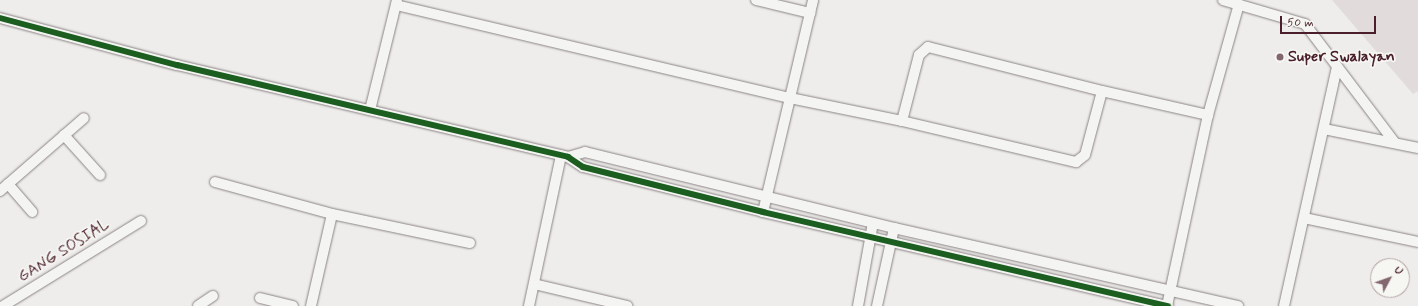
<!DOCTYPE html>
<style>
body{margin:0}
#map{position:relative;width:1418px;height:306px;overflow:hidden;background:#eeedeb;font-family:Mynerve,sans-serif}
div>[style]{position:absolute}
.green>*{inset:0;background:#e1dcdb}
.roads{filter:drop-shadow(0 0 1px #8c8385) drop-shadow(0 0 1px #8c8385)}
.street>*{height:10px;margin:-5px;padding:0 5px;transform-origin:5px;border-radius:5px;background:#f4f4f2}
.cycleway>*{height:6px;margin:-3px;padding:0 3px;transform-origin:3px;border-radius:3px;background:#1b5e20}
.dots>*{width:11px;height:11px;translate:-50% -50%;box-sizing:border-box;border:2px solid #f6f6f2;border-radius:50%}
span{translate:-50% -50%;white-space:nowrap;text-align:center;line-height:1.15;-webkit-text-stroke:3.5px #f6f6f2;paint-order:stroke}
.poi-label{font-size:16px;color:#4a1f2b;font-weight:700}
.left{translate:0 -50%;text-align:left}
.street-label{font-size:16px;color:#4a1f2b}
.north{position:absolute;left:1370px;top:258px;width:40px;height:40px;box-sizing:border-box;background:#f6f6f2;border:1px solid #b1a0a2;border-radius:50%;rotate:49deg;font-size:11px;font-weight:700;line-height:16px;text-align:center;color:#4a1f2b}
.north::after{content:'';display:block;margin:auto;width:14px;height:18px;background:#83676e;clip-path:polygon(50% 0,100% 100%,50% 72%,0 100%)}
.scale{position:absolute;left:1280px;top:16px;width:96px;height:18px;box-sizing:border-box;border:2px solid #4a1f2b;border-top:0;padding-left:5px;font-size:12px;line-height:14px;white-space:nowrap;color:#4a1f2b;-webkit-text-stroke:3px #f6f6f2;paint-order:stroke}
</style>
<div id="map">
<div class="green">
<div style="clip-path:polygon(1332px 0,1418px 0,1418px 91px,1413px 94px)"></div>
</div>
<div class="roads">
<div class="street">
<div style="left:756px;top:0;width:56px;rotate:13.5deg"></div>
<div style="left:1223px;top:0;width:85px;rotate:16.3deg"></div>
<div style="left:1305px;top:24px;width:149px;rotate:52.9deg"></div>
<div style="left:396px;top:5px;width:405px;rotate:13.3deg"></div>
<div style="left:790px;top:98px;width:114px;rotate:11.6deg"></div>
<div style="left:902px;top:121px;width:179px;rotate:13.3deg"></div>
<div style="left:1076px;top:162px;width:11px;rotate:-38deg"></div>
<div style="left:1085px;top:155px;width:66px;rotate:-75.1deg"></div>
<div style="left:0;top:18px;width:183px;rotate:14.9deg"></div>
<div style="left:177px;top:65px;width:402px;rotate:13.2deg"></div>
<div style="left:568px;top:157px;width:18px;rotate:34deg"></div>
<div style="left:583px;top:167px;width:186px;rotate:14deg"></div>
<div style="left:763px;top:212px;width:416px;rotate:13.1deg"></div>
<div style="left:370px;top:110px;width:113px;rotate:-76.2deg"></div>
<div style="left:902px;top:121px;width:68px;rotate:-75.6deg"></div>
<div style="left:919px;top:55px;width:12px;rotate:-42deg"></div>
<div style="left:928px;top:47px;width:179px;rotate:14.2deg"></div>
<div style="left:1102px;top:91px;width:109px;rotate:12.8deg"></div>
<div style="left:1324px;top:129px;width:96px;rotate:11.4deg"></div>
<div style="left:64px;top:135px;width:54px;rotate:48deg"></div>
<div style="left:568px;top:157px;width:18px;rotate:-16deg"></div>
<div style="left:585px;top:152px;width:318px;rotate:13.8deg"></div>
<div style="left:894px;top:228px;width:353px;rotate:12.8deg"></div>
<div style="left:215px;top:182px;width:121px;rotate:15.3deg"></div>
<div style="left:8px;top:184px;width:37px;rotate:49deg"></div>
<div style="left:0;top:191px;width:111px;rotate:-41deg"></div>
<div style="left:763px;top:212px;width:218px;rotate:-76.7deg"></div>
<div style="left:1304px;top:218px;width:116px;rotate:11.9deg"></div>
<div style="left:534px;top:284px;width:96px;rotate:13.3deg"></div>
<div style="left:260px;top:298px;width:34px;rotate:14deg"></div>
<div style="left:3px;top:306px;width:162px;rotate:-31.6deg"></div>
<div style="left:198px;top:306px;width:18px;rotate:-34deg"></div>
<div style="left:311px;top:306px;width:94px;rotate:-77.1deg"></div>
<div style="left:332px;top:214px;width:141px;rotate:11.9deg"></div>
<div style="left:529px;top:306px;width:154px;rotate:-78deg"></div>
<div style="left:858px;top:306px;width:84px;rotate:-79.8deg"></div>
<div style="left:877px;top:306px;width:80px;rotate:-77.7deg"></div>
<div style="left:1167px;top:306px;width:195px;rotate:-77.9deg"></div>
<div style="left:1208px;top:115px;width:115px;rotate:-74.4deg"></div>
<div style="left:1284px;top:306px;width:245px;rotate:-77.5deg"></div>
</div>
</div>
<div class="cycleway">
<div style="left:0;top:18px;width:183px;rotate:14.9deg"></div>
<div style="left:177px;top:65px;width:402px;rotate:13.2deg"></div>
<div style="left:568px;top:157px;width:18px;rotate:34deg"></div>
<div style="left:583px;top:167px;width:186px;rotate:14deg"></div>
<div style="left:763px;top:212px;width:416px;rotate:13.1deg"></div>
</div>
<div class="dots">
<div style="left:1280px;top:57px;background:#83676e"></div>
</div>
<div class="poi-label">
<span class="left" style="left:1288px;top:57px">Super Swalayan</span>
</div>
<div class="street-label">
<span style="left:64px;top:251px;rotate:-32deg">GANG SOSIAL</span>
</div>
<div class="north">U</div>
<div class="scale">50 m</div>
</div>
